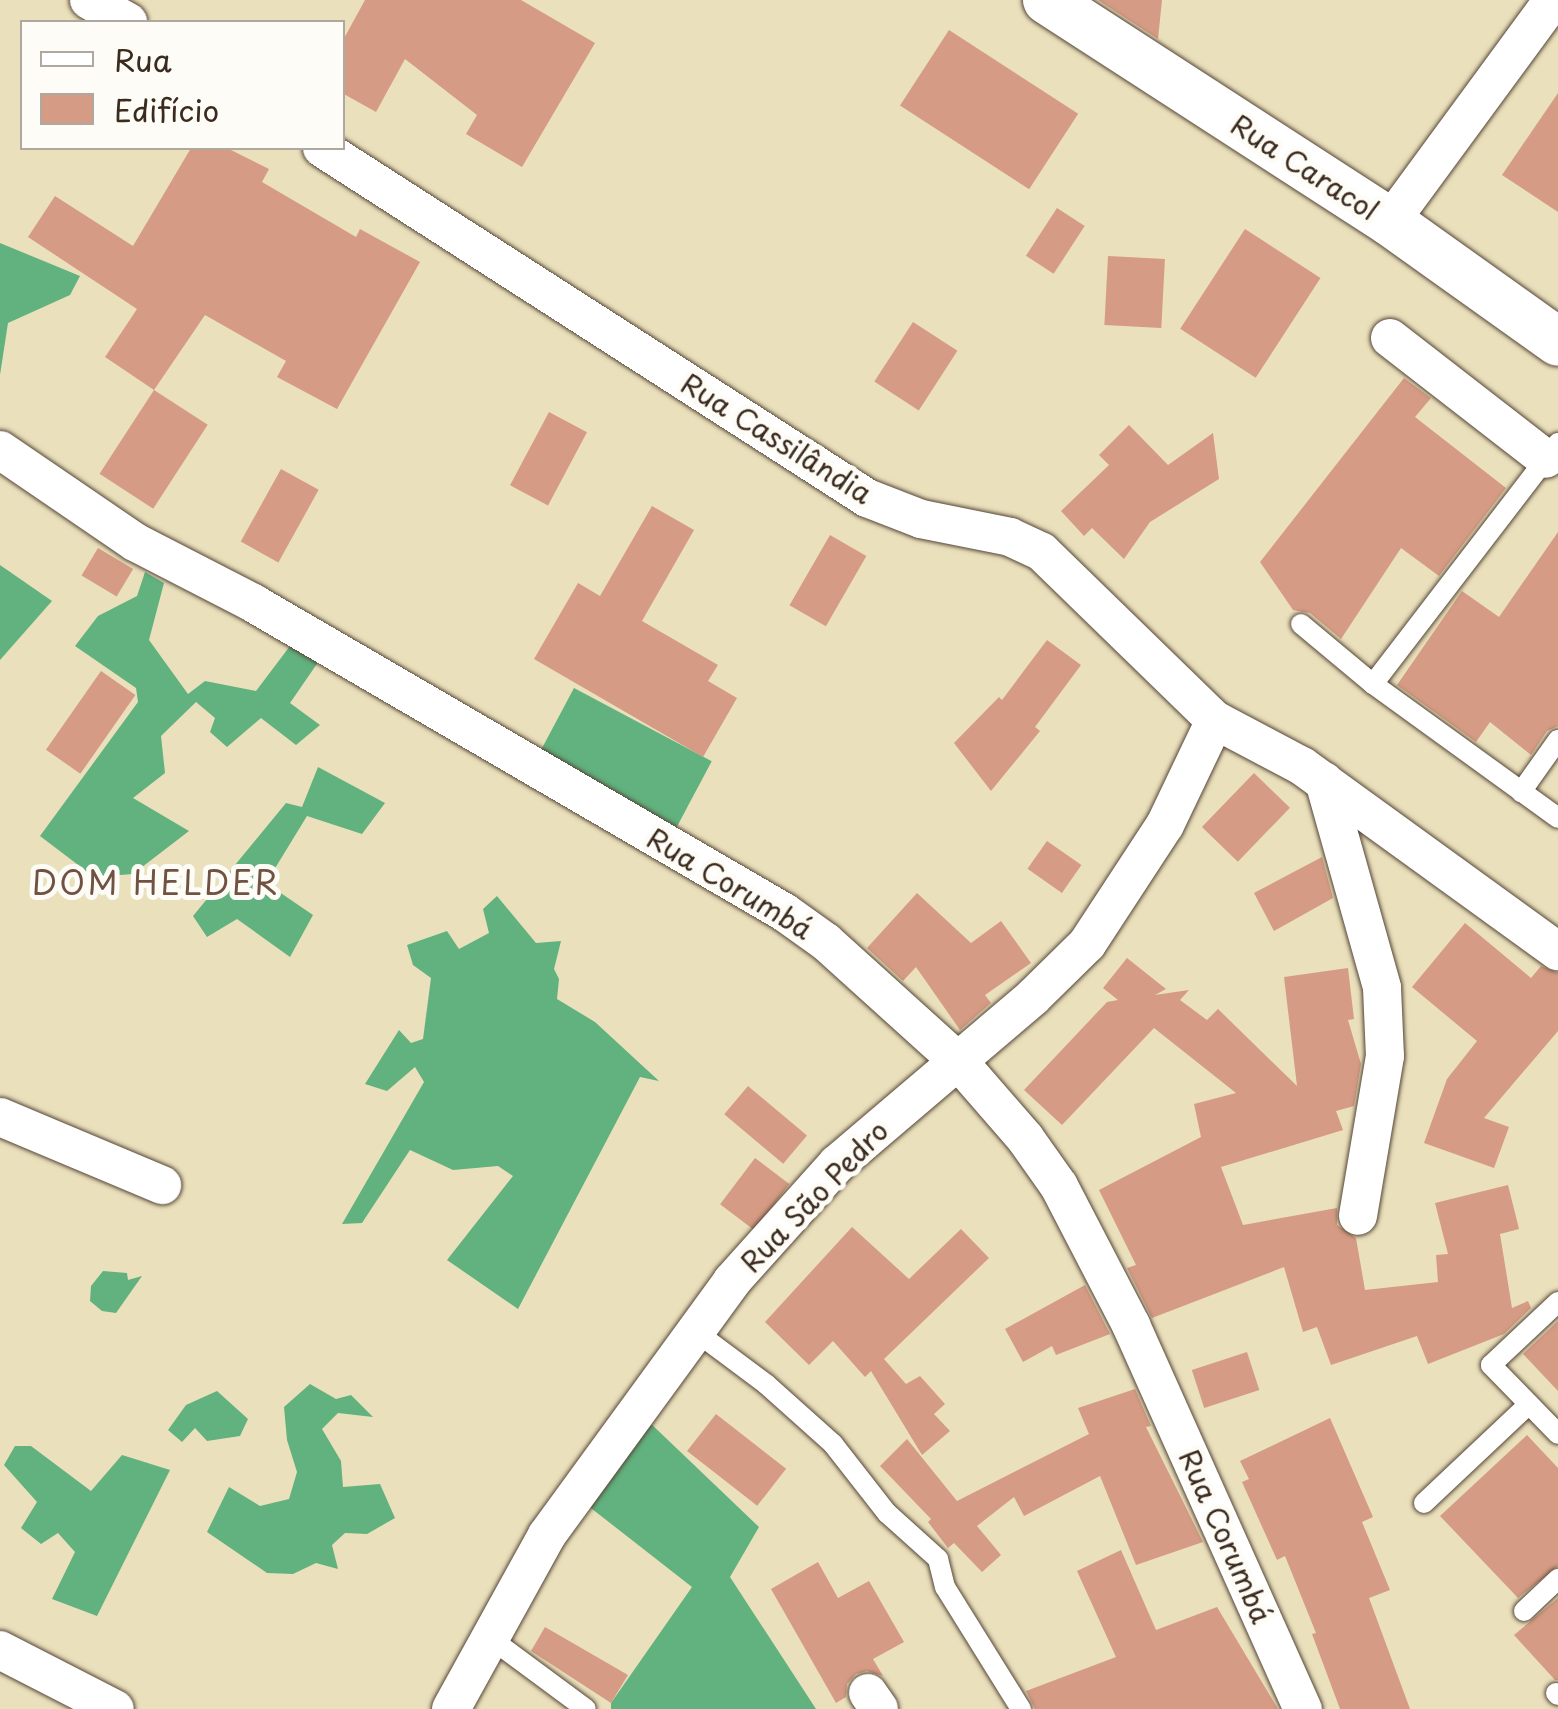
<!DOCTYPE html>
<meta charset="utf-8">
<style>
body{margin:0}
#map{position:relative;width:1558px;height:1709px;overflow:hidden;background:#eae0bc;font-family:"Playpen Sans",sans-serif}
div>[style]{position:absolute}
.forest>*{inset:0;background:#61b27e;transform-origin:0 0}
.building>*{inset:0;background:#d69b84;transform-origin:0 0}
.roads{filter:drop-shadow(0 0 2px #554536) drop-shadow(0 0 2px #554536)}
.service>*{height:20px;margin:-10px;padding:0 10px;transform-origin:10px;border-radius:10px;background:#fff}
.minor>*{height:38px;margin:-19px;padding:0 19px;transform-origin:19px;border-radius:19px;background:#fff}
.tertiary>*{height:48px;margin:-24px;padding:0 24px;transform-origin:24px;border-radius:24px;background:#fff}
span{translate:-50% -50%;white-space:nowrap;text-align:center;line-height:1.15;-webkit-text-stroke:10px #fdfcf7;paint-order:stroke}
.street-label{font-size:28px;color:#3b2a1e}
.quarter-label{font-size:32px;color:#715242;letter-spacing:2.5px}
.legend{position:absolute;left:20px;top:20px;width:325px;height:130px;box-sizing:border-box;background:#fdfcf7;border:2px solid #afa8a0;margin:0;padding:12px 18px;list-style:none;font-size:30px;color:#3b2a1e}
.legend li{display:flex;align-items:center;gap:20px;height:50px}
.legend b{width:50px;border:2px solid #afa8a0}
</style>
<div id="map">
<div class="forest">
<div style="clip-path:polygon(0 243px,80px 276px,70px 295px,8px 323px,0 375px)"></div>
<div style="clip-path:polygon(0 565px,52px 601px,0 660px)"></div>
<div style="clip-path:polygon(145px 572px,164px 583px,149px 640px,188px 694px,205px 681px,256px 691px,293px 642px,321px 658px,290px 703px,320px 725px,296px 745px,261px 718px,227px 747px,210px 732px,215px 718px,196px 702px,161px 736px,165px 773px,133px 798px,189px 831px,133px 874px,94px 877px,40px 836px,138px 702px,136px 688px,75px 646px,98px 616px,137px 596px)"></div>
<div style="left:574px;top:688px;width:156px;height:85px;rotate:28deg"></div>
<div style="clip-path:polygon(318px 767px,385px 803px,362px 834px,307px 816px,266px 883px,313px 915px,290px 957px,237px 919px,207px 937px,193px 916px,286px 803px,302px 807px)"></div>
<div style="clip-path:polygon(497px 896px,536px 943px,561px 941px,554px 969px,559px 979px,557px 999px,595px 1022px,659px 1081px,640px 1077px,518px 1309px,447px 1260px,513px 1176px,498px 1166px,453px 1170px,410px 1150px,362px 1223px,342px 1224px,424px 1082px,415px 1067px,387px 1091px,365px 1084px,399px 1030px,411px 1043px,423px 1039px,431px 978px,413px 965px,407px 945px,447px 931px,459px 949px,489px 933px,483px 909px)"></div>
<div style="clip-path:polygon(103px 1271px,127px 1273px,128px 1280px,142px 1276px,116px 1313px,102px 1311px,90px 1301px,91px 1286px)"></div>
<div style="clip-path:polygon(310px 1384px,336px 1399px,351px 1395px,373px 1417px,338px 1413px,322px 1429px,341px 1461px,343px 1487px,380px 1484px,395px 1518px,367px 1534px,345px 1533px,332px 1545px,338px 1569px,316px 1563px,293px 1574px,267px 1573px,207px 1532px,229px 1487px,260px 1506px,289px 1499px,297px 1472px,287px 1440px,284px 1407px)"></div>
<div style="clip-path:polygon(217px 1391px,248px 1419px,240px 1436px,207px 1441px,195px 1428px,182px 1442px,168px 1430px,186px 1405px)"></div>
<div style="clip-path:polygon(648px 1421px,759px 1527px,730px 1577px,816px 1709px,611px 1709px,611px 1703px,692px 1587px,587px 1505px)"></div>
<div style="clip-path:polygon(15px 1446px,31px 1446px,91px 1491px,122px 1455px,170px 1470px,97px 1616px,52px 1599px,75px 1552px,58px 1533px,41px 1544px,21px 1528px,37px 1502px,4px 1465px)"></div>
</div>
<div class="building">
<div style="clip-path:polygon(365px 0,521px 0,595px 43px,522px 167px,466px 134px,477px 115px,405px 59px,376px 112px,342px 93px,342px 42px)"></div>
<div style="clip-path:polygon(1098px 0,1162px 0,1158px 39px)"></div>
<div style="left:949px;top:30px;width:154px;height:90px;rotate:33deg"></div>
<div style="clip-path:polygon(1558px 93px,1558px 212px,1502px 175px)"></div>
<div style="clip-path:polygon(191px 148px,227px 148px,269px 169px,262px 182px,356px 237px,360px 229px,420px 262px,337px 409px,277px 377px,286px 361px,205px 315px,154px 390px,105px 357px,137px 309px,28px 237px,55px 196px,133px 246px)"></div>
<div style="left:1057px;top:208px;width:33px;height:57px;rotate:33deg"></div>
<div style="left:1245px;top:229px;width:90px;height:119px;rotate:33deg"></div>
<div style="left:1108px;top:256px;width:57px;height:69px;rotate:3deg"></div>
<div style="left:913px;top:322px;width:53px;height:71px;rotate:33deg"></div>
<div style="clip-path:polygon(1404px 378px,1431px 398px,1415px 417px,1506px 488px,1439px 576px,1401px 548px,1341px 639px,1310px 613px,1293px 610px,1260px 562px)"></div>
<div style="left:154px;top:390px;width:64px;height:100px;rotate:33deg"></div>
<div style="left:549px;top:412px;width:43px;height:83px;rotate:28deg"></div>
<div style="clip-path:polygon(1129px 425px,1168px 465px,1213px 433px,1219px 479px,1150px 522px,1124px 559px,1092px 528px,1084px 536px,1061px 511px,1109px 465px,1099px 455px)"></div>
<div style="left:281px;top:469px;width:43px;height:83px;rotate:29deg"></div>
<div style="clip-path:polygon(652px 506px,694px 530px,642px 621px,718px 665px,708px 681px,737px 698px,703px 757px,534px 659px,578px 583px,600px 596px)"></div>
<div style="clip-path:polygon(1558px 532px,1558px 726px,1547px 731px,1531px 755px,1490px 722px,1476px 742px,1397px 685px,1462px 591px,1499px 617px)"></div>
<div style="left:830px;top:535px;width:42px;height:81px;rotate:30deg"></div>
<div style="left:98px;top:548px;width:41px;height:32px;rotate:31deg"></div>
<div style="clip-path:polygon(1047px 640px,1081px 665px,1035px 727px,1040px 731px,991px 791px,954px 743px,999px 697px,1002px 700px)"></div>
<div style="left:101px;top:671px;width:42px;height:96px;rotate:35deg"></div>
<div style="left:1254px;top:773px;width:50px;height:75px;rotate:44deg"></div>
<div style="left:1047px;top:841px;width:42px;height:34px;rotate:35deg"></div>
<div style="clip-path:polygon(1322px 857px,1333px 898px,1274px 931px,1254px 893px)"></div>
<div style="clip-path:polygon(917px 893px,971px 943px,1001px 921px,1031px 963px,985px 995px,991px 1003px,960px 1030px,916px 967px,903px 981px,867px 948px)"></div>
<div style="clip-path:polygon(1465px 923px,1531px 978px,1541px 966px,1558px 973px,1558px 1031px,1484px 1118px,1509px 1127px,1494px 1168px,1424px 1143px,1447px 1079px,1477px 1041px,1412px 987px)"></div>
<div style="clip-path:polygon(1127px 958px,1166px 989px,1155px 995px,1189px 990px,1180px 1000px,1207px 1020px,1218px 1009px,1297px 1086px,1284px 977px,1348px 968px,1354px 1019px,1348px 1020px,1361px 1064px,1354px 1106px,1336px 1111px,1343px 1130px,1221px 1167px,1243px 1225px,1337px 1208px,1337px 1225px,1356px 1238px,1365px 1290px,1438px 1282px,1436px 1255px,1448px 1254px,1435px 1203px,1508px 1185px,1519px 1229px,1500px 1234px,1512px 1308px,1528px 1301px,1531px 1308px,1504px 1334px,1428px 1364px,1417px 1336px,1331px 1365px,1317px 1327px,1303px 1332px,1284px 1267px,1152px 1318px,1127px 1268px,1136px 1265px,1099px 1190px,1201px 1137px,1194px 1104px,1236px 1093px,1154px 1028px,1062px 1125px,1024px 1090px,1107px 1002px,1118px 1000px,1103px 988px)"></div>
<div style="left:748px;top:1086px;width:77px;height:37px;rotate:40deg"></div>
<div style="left:755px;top:1158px;width:43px;height:58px;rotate:37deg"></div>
<div style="clip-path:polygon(852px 1227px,909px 1279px,961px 1229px,989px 1258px,884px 1359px,906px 1384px,920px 1376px,945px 1404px,934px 1414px,950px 1431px,922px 1455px,871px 1371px,865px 1377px,833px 1341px,809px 1365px,765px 1322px)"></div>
<div style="clip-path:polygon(1085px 1285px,1110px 1334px,1056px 1355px,1052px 1346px,1023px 1362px,1005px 1329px)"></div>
<div style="clip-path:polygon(1558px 1321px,1558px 1391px,1523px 1354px)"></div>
<div style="left:1247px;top:1352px;width:40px;height:58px;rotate:72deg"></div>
<div style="clip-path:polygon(1135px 1389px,1151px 1426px,1146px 1427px,1203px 1542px,1136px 1565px,1100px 1476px,1024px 1516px,1014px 1497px,977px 1526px,1001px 1555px,982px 1572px,954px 1543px,948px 1548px,928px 1522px,931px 1519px,880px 1466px,907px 1439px,957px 1501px,1089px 1434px,1078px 1408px)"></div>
<div style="left:716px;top:1414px;width:89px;height:47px;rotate:38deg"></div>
<div style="clip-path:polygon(1330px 1418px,1373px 1517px,1362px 1522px,1390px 1590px,1369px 1598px,1410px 1709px,1340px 1709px,1312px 1634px,1316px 1633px,1285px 1556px,1277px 1560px,1242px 1482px,1249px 1479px,1240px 1461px)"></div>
<div style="clip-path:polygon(1527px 1435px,1558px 1468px,1558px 1566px,1518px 1598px,1440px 1516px)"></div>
<div style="clip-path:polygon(1121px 1550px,1156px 1630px,1217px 1607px,1278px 1709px,1035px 1709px,1026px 1691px,1116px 1657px,1077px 1571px)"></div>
<div style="clip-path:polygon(818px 1562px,838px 1598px,869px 1581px,904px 1642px,873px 1659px,883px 1676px,867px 1671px,856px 1674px,847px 1684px,846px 1697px,836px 1703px,771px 1589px)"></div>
<div style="clip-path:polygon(1558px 1598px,1558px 1680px,1555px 1680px,1514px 1635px)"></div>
<div style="clip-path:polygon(545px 1627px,628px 1675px,611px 1703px,531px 1651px)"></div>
</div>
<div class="roads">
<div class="service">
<div style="left:1558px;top:443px;width:304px;rotate:127.5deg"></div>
<div style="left:1373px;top:684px;width:228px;rotate:35.9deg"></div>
<div style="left:1301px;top:624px;width:94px;rotate:39.8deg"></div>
<div style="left:1521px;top:792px;width:64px;rotate:-54.6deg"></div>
<div style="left:1558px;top:1302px;width:92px;rotate:136.8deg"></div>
<div style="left:1491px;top:1365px;width:96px;rotate:45.8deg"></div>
<div style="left:695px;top:1331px;width:89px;rotate:36.7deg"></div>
<div style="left:766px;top:1384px;width:90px;rotate:41.8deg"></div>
<div style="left:833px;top:1444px;width:88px;rotate:52deg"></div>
<div style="left:887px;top:1513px;width:69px;rotate:42deg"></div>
<div style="left:938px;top:1559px;width:29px;rotate:76deg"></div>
<div style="left:945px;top:1587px;width:144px;rotate:58.1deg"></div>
<div style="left:1424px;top:1503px;width:144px;rotate:-43.3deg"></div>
<div style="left:1524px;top:1611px;width:47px;rotate:-43.3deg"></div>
<div style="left:490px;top:1638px;width:119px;rotate:36.5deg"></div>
<div style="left:1556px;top:1693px;width:3px;rotate:45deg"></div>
</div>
<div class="minor">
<div style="left:89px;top:0;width:45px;rotate:29.4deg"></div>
<div style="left:322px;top:148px;width:648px;rotate:32.71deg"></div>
<div style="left:867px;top:498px;width:58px;rotate:21.3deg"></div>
<div style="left:921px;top:519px;width:91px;rotate:11.4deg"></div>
<div style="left:1010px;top:537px;width:35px;rotate:25deg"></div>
<div style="left:1042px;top:552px;width:241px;rotate:44.2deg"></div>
<div style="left:1215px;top:720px;width:98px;rotate:27.9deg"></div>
<div style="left:1302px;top:766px;width:316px;rotate:35.9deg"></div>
<div style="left:1390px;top:222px;width:275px;rotate:-53.7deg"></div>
<div style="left:1390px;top:338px;width:197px;rotate:37.8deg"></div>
<div style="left:0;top:450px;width:163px;rotate:34.3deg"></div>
<div style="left:135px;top:542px;width:133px;rotate:27.3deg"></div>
<div style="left:253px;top:603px;width:614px;rotate:30.2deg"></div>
<div style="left:784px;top:912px;width:52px;rotate:35.5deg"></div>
<div style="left:826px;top:942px;width:179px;rotate:42.1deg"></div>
<div style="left:959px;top:1062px;width:101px;rotate:49deg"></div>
<div style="left:1025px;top:1138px;width:59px;rotate:54.7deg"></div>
<div style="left:1059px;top:1186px;width:157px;rotate:62.6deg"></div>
<div style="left:1131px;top:1325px;width:421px;rotate:65.9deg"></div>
<div style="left:1324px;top:781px;width:215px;rotate:74.3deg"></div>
<div style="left:1382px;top:988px;width:68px;rotate:87.5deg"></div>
<div style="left:1385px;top:1056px;width:162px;rotate:99.6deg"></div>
<div style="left:0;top:1117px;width:176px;rotate:22.8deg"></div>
<div style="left:0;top:1650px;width:129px;rotate:27.2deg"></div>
<div style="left:868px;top:1693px;width:19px;rotate:55deg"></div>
<div style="left:451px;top:1709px;width:199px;rotate:-61.1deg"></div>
<div style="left:547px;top:1535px;width:314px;rotate:-53.9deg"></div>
<div style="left:732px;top:1281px;width:157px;rotate:-48.1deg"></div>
<div style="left:837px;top:1164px;width:257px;rotate:-40.4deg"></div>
<div style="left:1033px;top:997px;width:76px;rotate:-44.5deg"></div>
<div style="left:1087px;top:944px;width:142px;rotate:-56.8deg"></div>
<div style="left:1165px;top:825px;width:116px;rotate:-64.5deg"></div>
</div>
<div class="tertiary">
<div style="left:1047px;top:0;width:409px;rotate:32.9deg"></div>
<div style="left:1390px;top:222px;width:206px;rotate:35.5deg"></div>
</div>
</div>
<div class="street-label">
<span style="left:1305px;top:167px;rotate:33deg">Rua Caracol</span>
<span style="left:777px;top:438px;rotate:32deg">Rua Cassilândia</span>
<span style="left:730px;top:883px;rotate:31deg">Rua Corumbá</span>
<span style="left:814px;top:1196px;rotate:-46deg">Rua São Pedro</span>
<span style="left:1226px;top:1536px;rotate:66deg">Rua Corumbá</span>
</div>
<div class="quarter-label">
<span style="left:156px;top:882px">DOM HELDER</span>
</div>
<ul class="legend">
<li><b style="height:12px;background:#fff"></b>Rua</li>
<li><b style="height:28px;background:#d69b84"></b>Edifício</li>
</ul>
</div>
